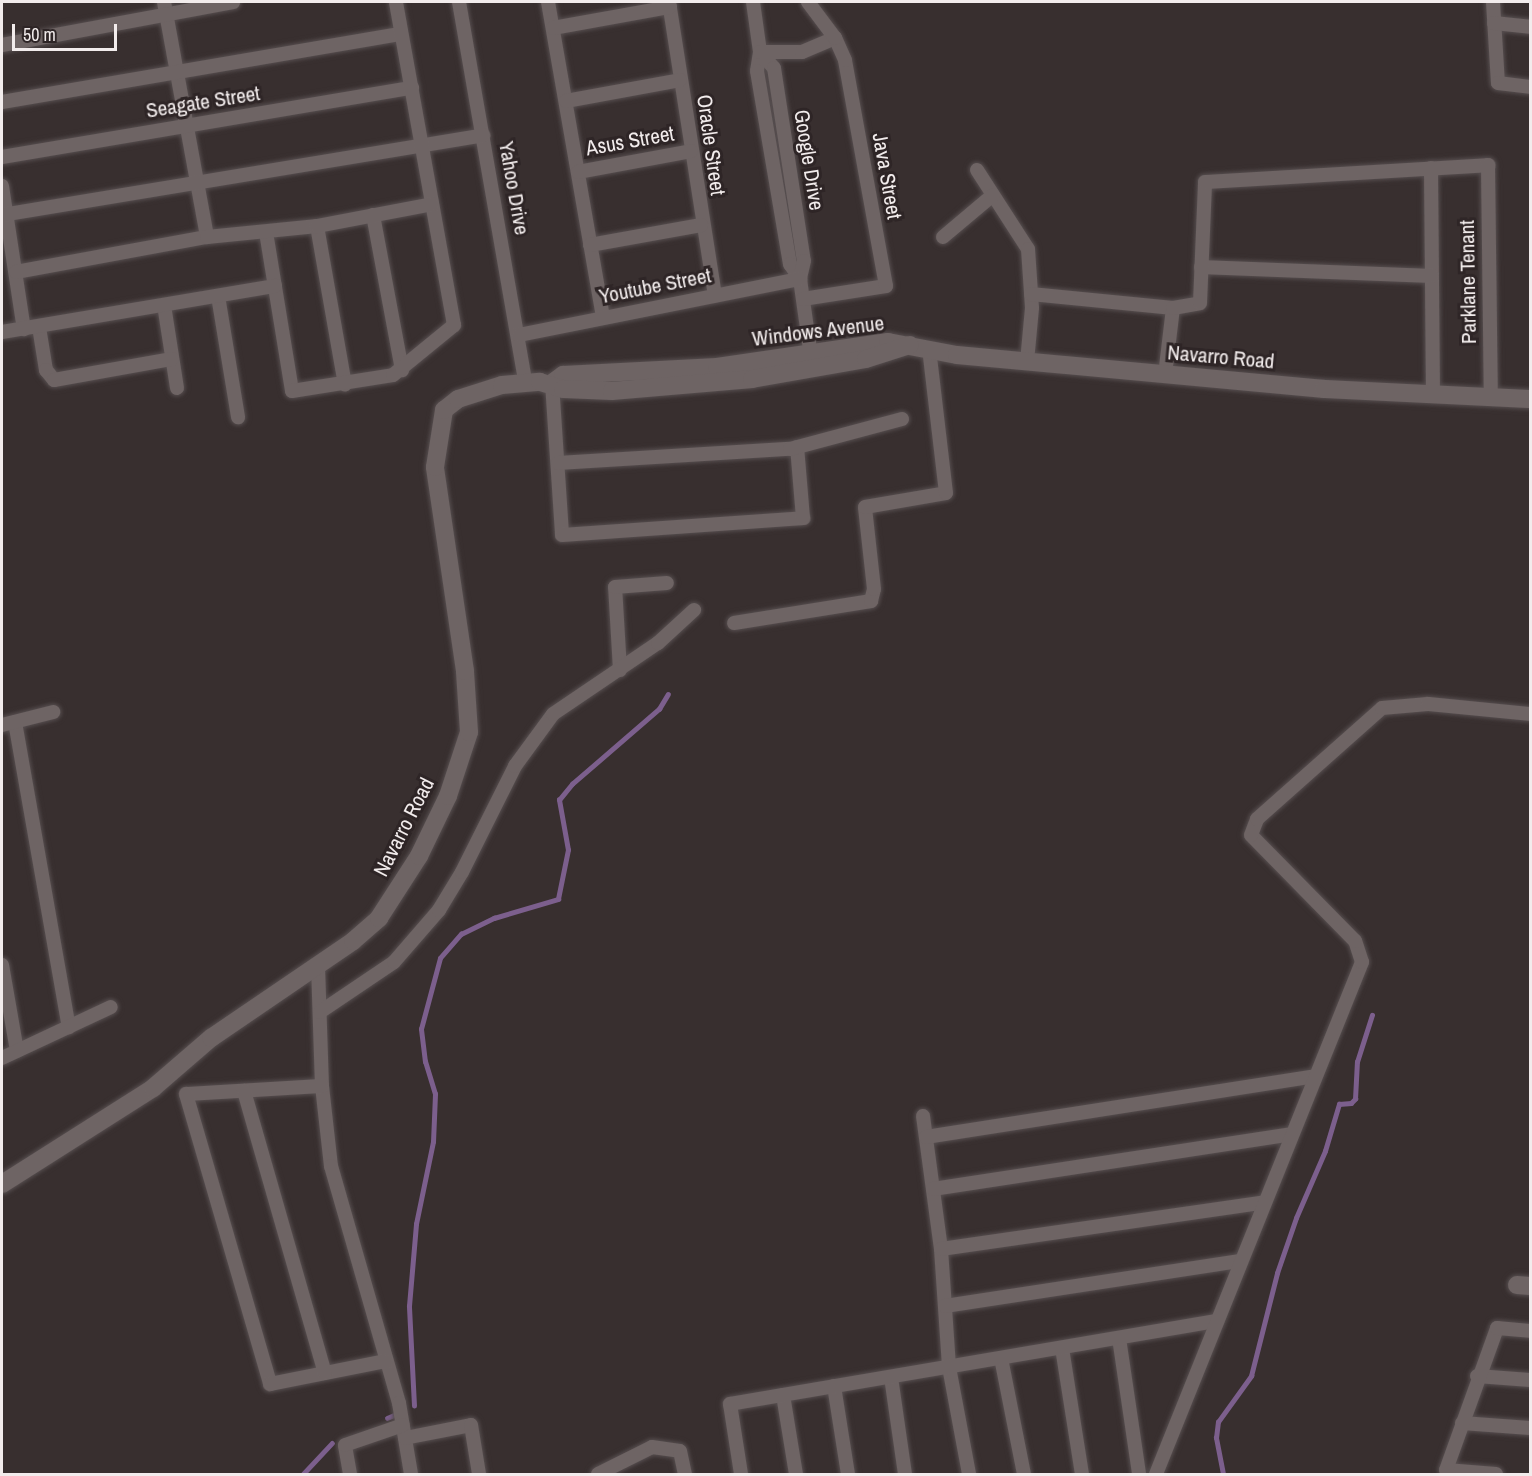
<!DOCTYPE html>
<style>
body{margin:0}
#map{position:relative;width:1532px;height:1476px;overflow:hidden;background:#382f2f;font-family:"Archivo Narrow",sans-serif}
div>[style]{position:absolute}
.stream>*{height:4.5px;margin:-2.25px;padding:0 2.25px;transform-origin:2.25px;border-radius:2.25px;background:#7c5f8d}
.roads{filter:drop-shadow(0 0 2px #564e4f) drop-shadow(0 0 2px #564e4f)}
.street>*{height:14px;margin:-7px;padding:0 7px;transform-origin:7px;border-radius:7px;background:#6e6464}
.secondary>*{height:18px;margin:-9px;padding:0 9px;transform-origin:9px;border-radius:9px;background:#6e6464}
span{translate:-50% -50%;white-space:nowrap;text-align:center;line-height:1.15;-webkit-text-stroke:6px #2e2526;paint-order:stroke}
.street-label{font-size:21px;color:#f2ecec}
.frame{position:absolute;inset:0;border:3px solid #f2ecec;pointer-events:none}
.scale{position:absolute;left:12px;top:24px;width:105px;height:27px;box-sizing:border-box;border:3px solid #f2ecec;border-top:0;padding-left:8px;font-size:18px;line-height:21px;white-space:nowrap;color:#f2ecec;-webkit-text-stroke:4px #2e2526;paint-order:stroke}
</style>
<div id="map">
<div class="stream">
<div style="left:414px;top:1406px;width:100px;rotate:-92.9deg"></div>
<div style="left:409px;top:1306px;width:82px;rotate:-85.1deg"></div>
<div style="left:416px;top:1224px;width:84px;rotate:-78.3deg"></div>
<div style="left:433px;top:1142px;width:48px;rotate:-87.6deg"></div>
<div style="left:435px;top:1094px;width:34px;rotate:-107deg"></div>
<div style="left:425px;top:1062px;width:33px;rotate:-97deg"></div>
<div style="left:421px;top:1029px;width:73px;rotate:-75deg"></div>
<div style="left:440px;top:958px;width:32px;rotate:-49deg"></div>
<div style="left:461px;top:934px;width:37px;rotate:-26deg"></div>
<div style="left:494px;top:918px;width:67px;rotate:-16.5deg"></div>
<div style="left:558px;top:899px;width:50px;rotate:-78.5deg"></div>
<div style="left:568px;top:850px;width:51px;rotate:-100.2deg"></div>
<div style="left:559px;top:800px;width:21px;rotate:-51deg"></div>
<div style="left:572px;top:784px;width:115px;rotate:-40.8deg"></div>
<div style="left:659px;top:709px;width:17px;rotate:-59deg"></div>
<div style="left:387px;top:1418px;width:11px;rotate:-22deg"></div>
<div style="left:303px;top:1474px;width:42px;rotate:-46.9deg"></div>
<div style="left:1223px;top:1474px;width:37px;rotate:-101deg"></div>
<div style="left:1216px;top:1438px;width:16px;rotate:-83deg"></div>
<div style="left:1218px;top:1422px;width:57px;rotate:-54.3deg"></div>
<div style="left:1251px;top:1376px;width:106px;rotate:-75.8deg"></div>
<div style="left:1277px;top:1273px;width:58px;rotate:-70.9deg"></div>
<div style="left:1296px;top:1218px;width:73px;rotate:-66.6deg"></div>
<div style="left:1325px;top:1151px;width:49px;rotate:-73.4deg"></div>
<div style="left:1339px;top:1104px;width:12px;rotate:-5deg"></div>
<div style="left:1351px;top:1103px;width:6px;rotate:-45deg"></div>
<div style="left:1355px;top:1099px;width:37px;rotate:-87deg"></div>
<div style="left:1357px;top:1062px;width:49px;rotate:-72.3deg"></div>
</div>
<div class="roads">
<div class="street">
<div style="left:164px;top:2px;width:239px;rotate:79.6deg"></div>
<div style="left:459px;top:2px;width:386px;rotate:80.1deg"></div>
<div style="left:548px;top:2px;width:320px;rotate:80.1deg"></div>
<div style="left:669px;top:2px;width:297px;rotate:81.1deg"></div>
<div style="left:753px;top:2px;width:50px;rotate:82deg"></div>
<div style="left:760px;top:52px;width:19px;rotate:99deg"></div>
<div style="left:757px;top:71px;width:196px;rotate:80.3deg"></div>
<div style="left:790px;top:264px;width:18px;rotate:56deg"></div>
<div style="left:1493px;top:2px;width:81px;rotate:86.5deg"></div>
<div style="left:1498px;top:83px;width:32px;rotate:7deg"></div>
<div style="left:1494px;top:23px;width:36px;rotate:6deg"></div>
<div style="left:553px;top:28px;width:119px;rotate:-10.2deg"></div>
<div style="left:2px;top:45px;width:235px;rotate:-10.5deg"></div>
<div style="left:760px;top:52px;width:21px;rotate:49deg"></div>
<div style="left:774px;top:68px;width:195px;rotate:81.2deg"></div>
<div style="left:804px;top:261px;width:18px;rotate:103deg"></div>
<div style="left:800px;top:279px;width:85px;rotate:81.9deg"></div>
<div style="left:760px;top:52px;width:42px"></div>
<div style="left:802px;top:52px;width:36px;rotate:-23deg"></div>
<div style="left:566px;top:101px;width:116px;rotate:-10.4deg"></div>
<div style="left:2px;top:102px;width:405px;rotate:-9.7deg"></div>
<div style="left:2px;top:157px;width:416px;rotate:-9.6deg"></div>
<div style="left:1431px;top:168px;width:226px;rotate:89.5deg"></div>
<div style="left:977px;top:170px;width:94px;rotate:57.2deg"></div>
<div style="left:1028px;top:249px;width:59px;rotate:86.1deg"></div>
<div style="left:1032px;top:308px;width:54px;rotate:95.3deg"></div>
<div style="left:578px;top:172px;width:115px;rotate:-10.5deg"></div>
<div style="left:2px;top:186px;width:145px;rotate:81.3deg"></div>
<div style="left:2px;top:215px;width:488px;rotate:-9.4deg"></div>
<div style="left:373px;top:215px;width:158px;rotate:79.4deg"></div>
<div style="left:317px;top:226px;width:161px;rotate:80deg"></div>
<div style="left:266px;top:232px;width:161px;rotate:80.7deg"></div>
<div style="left:292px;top:391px;width:102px;rotate:-9deg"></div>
<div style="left:393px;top:375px;width:79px;rotate:-39.3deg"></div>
<div style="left:454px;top:325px;width:328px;rotate:-100.2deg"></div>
<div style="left:943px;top:237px;width:65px;rotate:-40deg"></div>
<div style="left:590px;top:245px;width:113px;rotate:-10.2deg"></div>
<div style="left:1201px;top:267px;width:231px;rotate:2.2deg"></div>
<div style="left:16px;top:272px;width:194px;rotate:-10.4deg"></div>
<div style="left:207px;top:237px;width:111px;rotate:-5.7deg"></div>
<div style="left:317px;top:226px;width:117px;rotate:-10.8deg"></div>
<div style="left:1031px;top:294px;width:143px;rotate:5.6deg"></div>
<div style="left:1173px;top:308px;width:67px;rotate:96.8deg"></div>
<div style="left:218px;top:296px;width:123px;rotate:80.6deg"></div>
<div style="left:803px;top:299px;width:84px;rotate:-8.9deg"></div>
<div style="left:886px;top:286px;width:230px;rotate:-100.3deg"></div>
<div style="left:845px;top:60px;width:24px;rotate:-114deg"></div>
<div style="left:835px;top:38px;width:45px;rotate:-126.9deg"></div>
<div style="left:164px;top:305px;width:84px;rotate:81.1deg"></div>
<div style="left:1173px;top:308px;width:27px;rotate:-10deg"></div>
<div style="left:1200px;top:303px;width:121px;rotate:-87.6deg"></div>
<div style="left:1205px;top:182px;width:284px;rotate:-3.4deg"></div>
<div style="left:1488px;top:165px;width:233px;rotate:89.3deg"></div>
<div style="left:39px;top:327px;width:44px;rotate:80.8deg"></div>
<div style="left:46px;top:370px;width:13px;rotate:51deg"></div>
<div style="left:54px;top:380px;width:120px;rotate:-10.1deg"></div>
<div style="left:2px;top:332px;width:277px;rotate:-9.6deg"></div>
<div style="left:519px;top:335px;width:287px;rotate:-11.3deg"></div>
<div style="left:552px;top:383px;width:152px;rotate:86.2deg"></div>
<div style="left:562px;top:535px;width:242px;rotate:-4deg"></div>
<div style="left:803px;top:518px;width:71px;rotate:-94.8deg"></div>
<div style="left:558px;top:463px;width:232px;rotate:-3.5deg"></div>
<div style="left:790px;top:449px;width:116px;rotate:-15deg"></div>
<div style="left:734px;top:623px;width:139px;rotate:-9.1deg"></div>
<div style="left:871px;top:601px;width:12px;rotate:-76deg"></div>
<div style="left:874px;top:589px;width:82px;rotate:-96.3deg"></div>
<div style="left:865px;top:507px;width:82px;rotate:-9.8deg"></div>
<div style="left:946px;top:493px;width:145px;rotate:-96.7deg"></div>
<div style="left:620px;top:670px;width:83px;rotate:-93.4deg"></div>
<div style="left:615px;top:587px;width:52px;rotate:-4.4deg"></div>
<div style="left:15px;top:722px;width:310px;rotate:80deg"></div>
<div style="left:2px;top:725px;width:53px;rotate:-14.3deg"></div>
<div style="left:2px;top:965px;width:87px;rotate:80.1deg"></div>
<div style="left:318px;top:966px;width:120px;rotate:88.1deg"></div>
<div style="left:322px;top:1086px;width:81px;rotate:83.6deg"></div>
<div style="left:331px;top:1166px;width:247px;rotate:74deg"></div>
<div style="left:399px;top:1403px;width:72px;rotate:80.4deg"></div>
<div style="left:320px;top:1012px;width:89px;rotate:-34deg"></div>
<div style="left:394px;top:962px;width:69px;rotate:-49.1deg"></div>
<div style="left:439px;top:910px;width:44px;rotate:-58.8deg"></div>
<div style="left:462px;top:872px;width:119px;rotate:-63.4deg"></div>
<div style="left:515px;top:766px;width:64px;rotate:-53.8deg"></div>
<div style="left:553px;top:714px;width:127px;rotate:-34.1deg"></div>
<div style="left:658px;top:643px;width:49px;rotate:-42.5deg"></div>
<div style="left:2px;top:1058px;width:120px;rotate:-25.1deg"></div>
<div style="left:322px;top:1086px;width:136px;rotate:176.6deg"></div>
<div style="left:186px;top:1094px;width:302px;rotate:73.8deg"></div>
<div style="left:270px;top:1384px;width:118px;rotate:-11.2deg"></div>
<div style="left:244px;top:1091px;width:293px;rotate:74deg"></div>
<div style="left:923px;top:1116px;width:134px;rotate:82.3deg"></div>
<div style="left:941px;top:1249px;width:118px;rotate:86.1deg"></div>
<div style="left:949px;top:1367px;width:109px;rotate:79.4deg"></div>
<div style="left:926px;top:1137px;width:394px;rotate:-8.9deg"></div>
<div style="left:933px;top:1189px;width:362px;rotate:-8.7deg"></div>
<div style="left:941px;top:1249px;width:324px;rotate:-8.2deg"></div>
<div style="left:945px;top:1306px;width:297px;rotate:-8.7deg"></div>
<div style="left:1119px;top:1338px;width:137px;rotate:81.6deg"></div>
<div style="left:1062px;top:1348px;width:128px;rotate:81deg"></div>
<div style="left:1001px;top:1358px;width:118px;rotate:78.8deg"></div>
<div style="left:1477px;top:1376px;width:53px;rotate:4.3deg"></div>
<div style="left:891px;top:1377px;width:98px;rotate:81.8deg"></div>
<div style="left:834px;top:1386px;width:89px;rotate:81deg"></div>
<div style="left:783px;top:1395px;width:80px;rotate:80.7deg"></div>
<div style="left:1462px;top:1423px;width:68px;rotate:4.2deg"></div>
<div style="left:405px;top:1438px;width:67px;rotate:-11.1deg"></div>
<div style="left:471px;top:1425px;width:50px;rotate:80.7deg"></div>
<div style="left:350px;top:1474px;width:29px;rotate:-100deg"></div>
<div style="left:345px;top:1445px;width:61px;rotate:-19deg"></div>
<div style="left:598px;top:1474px;width:60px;rotate:-26.6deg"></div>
<div style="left:652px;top:1447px;width:28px;rotate:8deg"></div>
<div style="left:680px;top:1451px;width:24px;rotate:78deg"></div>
<div style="left:741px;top:1474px;width:71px;rotate:-98.9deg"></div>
<div style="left:730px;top:1404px;width:494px;rotate:-9.7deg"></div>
<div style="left:1156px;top:1474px;width:552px;rotate:-68.08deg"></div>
<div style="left:1362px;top:962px;width:22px;rotate:-108deg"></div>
<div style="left:1355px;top:941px;width:148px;rotate:-134.5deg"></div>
<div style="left:1251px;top:835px;width:17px;rotate:-69deg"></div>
<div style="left:1257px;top:819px;width:167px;rotate:-41.6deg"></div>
<div style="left:1382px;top:708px;width:46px;rotate:-5deg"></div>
<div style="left:1428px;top:704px;width:102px;rotate:5.6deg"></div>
<div style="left:1496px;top:1474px;width:50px;rotate:-175.4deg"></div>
<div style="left:1446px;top:1470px;width:151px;rotate:-70.2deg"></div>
<div style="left:1497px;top:1328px;width:33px;rotate:5deg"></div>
</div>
<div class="secondary">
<div style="left:552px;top:383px;width:14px;rotate:-36deg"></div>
<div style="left:563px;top:375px;width:154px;rotate:-3deg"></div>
<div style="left:717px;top:367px;width:173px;rotate:-8.3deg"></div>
<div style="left:888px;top:342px;width:70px;rotate:10.7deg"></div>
<div style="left:957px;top:355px;width:369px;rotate:5.3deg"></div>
<div style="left:1324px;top:389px;width:206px;rotate:2.8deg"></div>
<div style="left:2px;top:1184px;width:179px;rotate:-32.4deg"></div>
<div style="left:153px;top:1088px;width:77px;rotate:-40.8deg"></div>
<div style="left:211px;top:1038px;width:172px;rotate:-34.3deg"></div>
<div style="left:353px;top:941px;width:35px;rotate:-41deg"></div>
<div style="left:379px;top:918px;width:74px;rotate:-57.2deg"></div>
<div style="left:419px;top:856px;width:67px;rotate:-64.2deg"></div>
<div style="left:448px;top:796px;width:67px;rotate:-71.8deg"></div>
<div style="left:469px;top:732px;width:61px;rotate:-93.8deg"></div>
<div style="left:465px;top:671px;width:206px;rotate:-98.4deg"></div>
<div style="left:435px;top:467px;width:58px;rotate:-81deg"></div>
<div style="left:444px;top:410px;width:18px;rotate:-38deg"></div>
<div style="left:458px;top:399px;width:46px;rotate:-17.7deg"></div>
<div style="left:502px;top:385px;width:38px;rotate:-5deg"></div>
<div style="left:540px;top:382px;width:24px;rotate:17deg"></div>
<div style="left:563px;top:389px;width:49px;rotate:2.3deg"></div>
<div style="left:612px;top:391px;width:141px;rotate:-4.9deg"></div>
<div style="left:752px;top:379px;width:116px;rotate:-10deg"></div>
<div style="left:866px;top:359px;width:46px;rotate:-17.7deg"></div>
<div style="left:1517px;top:1285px;width:13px;rotate:4deg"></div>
</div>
</div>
<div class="street-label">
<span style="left:203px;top:102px;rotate:-9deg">Seagate Street</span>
<span style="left:630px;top:141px;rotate:-10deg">Asus Street</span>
<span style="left:711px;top:145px;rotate:82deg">Oracle Street</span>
<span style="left:809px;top:160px;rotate:81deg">Google Drive</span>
<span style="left:887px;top:176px;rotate:80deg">Java Street</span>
<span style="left:514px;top:188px;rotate:80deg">Yahoo Drive</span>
<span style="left:1468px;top:282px;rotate:-91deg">Parklane Tenant</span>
<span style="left:655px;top:286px;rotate:-11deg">Youtube Street</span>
<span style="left:818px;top:331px;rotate:-7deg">Windows Avenue</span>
<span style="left:1221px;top:357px;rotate:5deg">Navarro Road</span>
<span style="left:404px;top:827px;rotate:-63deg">Navarro Road</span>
</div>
<div class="frame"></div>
<div class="scale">50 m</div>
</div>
